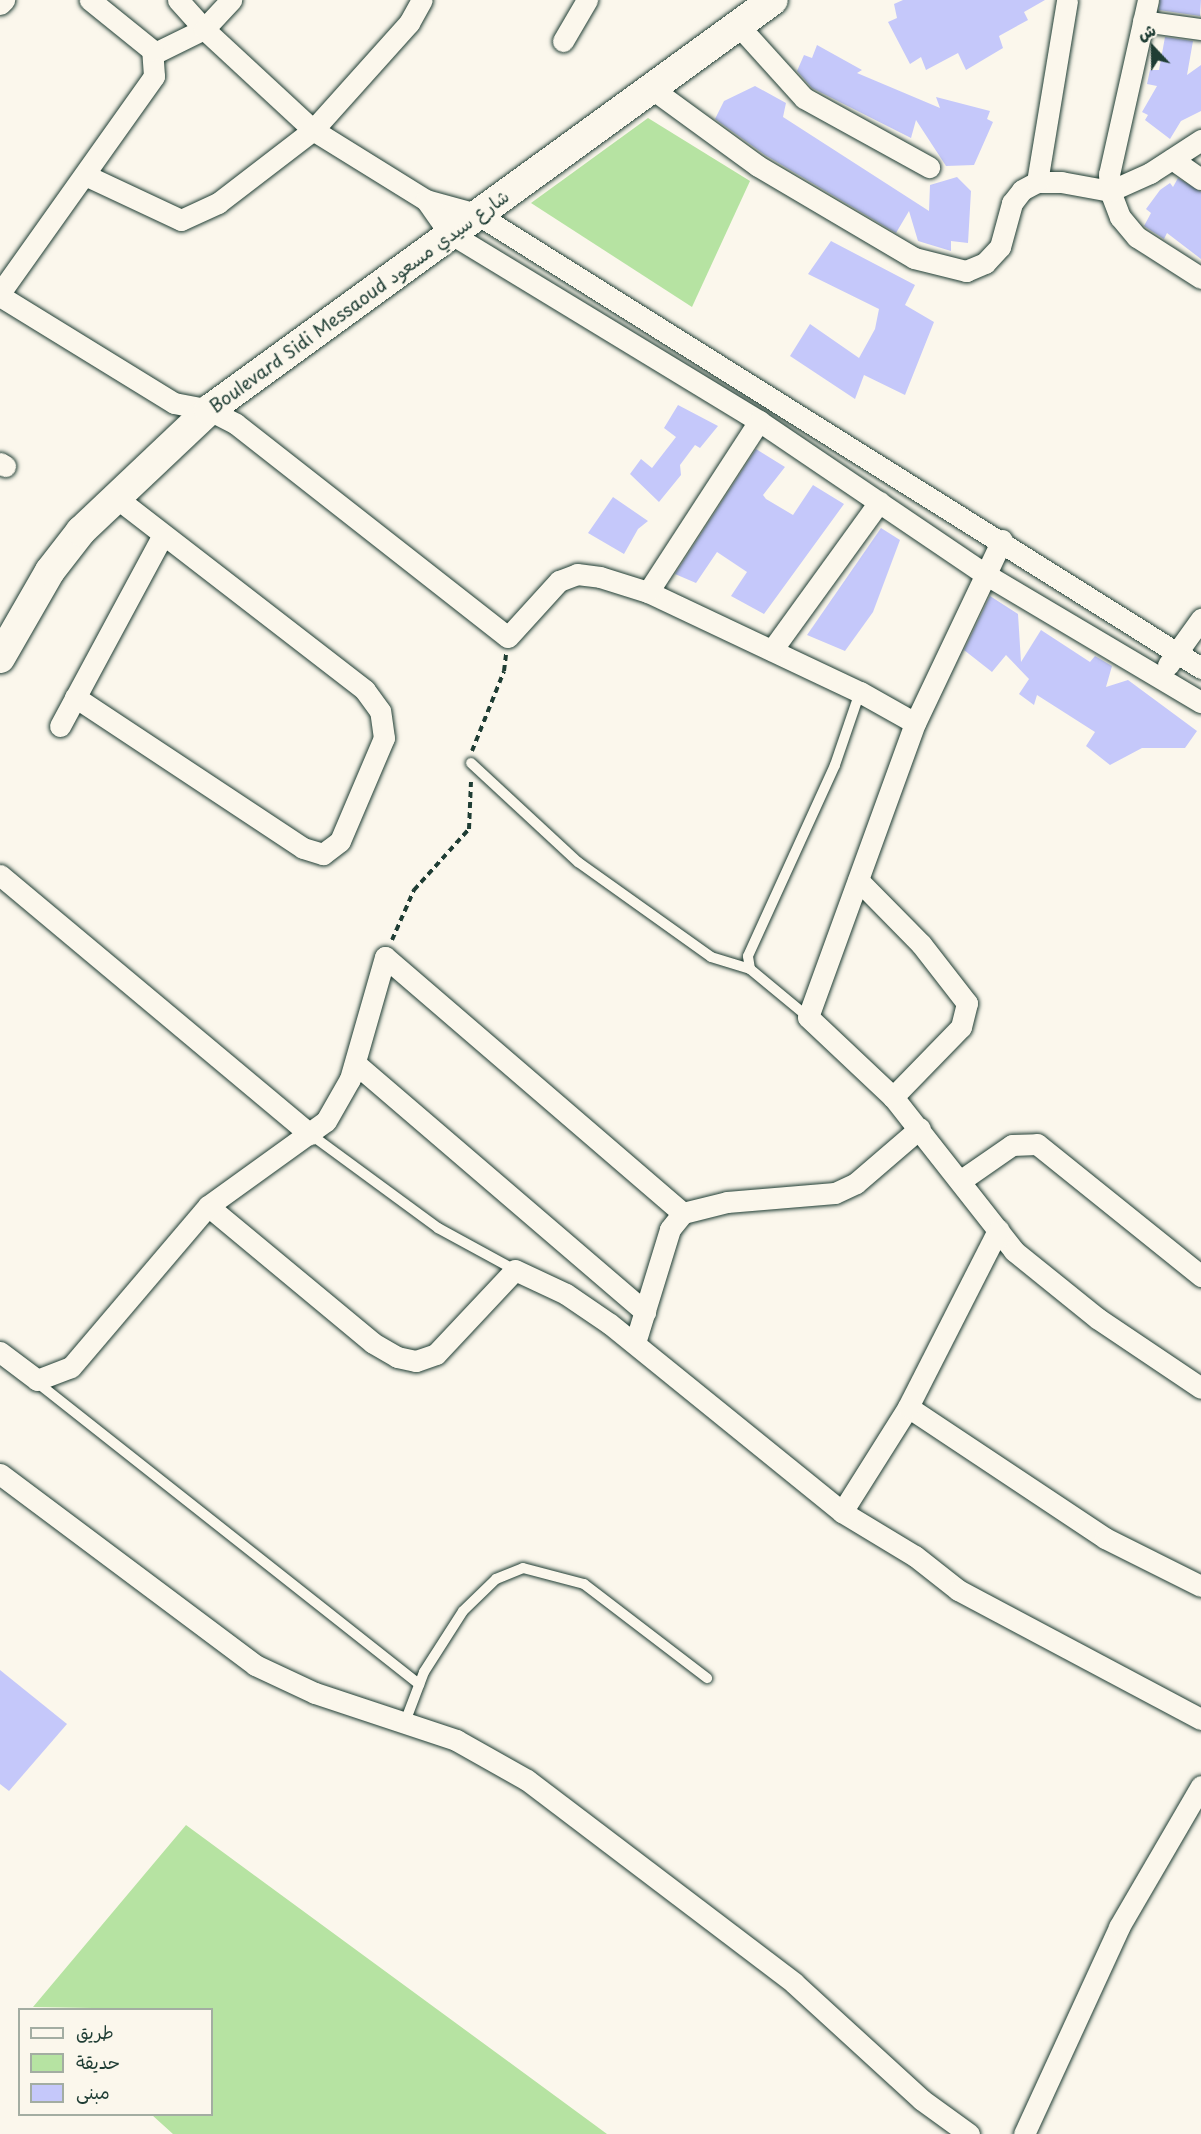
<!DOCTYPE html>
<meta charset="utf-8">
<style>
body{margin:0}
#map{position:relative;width:1201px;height:2134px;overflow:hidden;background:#fbf7ec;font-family:"Playpen Sans","Playpen Sans Arabic",sans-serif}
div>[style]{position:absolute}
.green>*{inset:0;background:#b6e3a2}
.building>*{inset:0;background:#c5c8fa}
.path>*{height:4px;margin-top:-2px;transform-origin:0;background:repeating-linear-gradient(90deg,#1f3d34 0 6px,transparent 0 10.5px)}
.roads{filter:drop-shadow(0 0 2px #1f3d34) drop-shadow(0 0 2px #1f3d34)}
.lane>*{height:10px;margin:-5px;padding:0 5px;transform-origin:5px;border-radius:5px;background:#fbf7ec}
.street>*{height:21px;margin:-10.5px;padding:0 10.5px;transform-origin:10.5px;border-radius:10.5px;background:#fbf7ec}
.secondary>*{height:30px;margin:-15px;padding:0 15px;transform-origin:15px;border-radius:15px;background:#fbf7ec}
span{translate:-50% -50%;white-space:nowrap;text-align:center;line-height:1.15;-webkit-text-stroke:5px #fbf7ec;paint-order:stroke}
.street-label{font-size:18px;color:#1f3d34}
.legend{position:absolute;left:18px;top:2008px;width:195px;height:108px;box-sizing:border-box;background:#fbf7ec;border:2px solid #a3ada2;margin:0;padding:8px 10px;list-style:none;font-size:18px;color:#1f3d34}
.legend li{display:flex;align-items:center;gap:12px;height:30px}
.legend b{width:30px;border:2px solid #a3ada2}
.north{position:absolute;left:1123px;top:18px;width:60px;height:60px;-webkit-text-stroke:4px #fbf7ec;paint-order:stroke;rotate:338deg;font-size:16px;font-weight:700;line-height:24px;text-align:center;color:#1f3d34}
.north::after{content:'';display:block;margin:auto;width:21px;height:27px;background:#1f3d34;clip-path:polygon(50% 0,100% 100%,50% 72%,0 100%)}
</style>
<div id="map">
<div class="green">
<div style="clip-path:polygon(648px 118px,750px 181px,692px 307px,531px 203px)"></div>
<div style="clip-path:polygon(186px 1825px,607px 2134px,173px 2134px,152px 2115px,212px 2114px,212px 2010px,33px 2007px)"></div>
</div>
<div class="building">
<div style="clip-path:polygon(903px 0,1045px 0,1024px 12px,1028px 20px,999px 36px,1003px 48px,966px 70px,958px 53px,926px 70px,921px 57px,910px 64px,888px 22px,897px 18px,894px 4px)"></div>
<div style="clip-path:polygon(1160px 0,1201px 0,1200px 16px,1159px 10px)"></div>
<div style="clip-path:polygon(1165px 37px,1193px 41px,1187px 75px,1201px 65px,1201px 111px,1181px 121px,1170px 139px,1145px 120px,1148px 115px,1142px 112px,1157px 86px,1147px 84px,1150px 70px,1159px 70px)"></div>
<div style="clip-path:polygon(817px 45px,862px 70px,857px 73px,940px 108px,936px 97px,990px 111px,987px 119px,993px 122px,974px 165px,946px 166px,916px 120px,911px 138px,812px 88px,797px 71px,804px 55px,812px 58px)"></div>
<div style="clip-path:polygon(755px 86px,786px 103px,783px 117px,929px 211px,930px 185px,957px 177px,971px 191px,968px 243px,951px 241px,951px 251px,918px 241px,909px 211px,896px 233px,765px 155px,715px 119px,724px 101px)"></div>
<div style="clip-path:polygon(1178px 178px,1201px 192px,1201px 259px,1167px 233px,1164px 239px,1144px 226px,1151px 213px,1146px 209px,1160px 190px,1170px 183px,1173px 187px)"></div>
<div style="clip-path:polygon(831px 241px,915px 285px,905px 305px,934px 322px,905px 395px,864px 375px,855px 399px,790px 356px,810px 324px,859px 358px,875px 329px,879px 309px,808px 274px)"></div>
<div style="clip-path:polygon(678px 405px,718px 426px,700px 448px,695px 445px,680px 465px,681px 475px,659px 502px,630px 474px,641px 459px,652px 468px,676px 437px,664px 428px)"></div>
<div style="clip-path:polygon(756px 449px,785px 467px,763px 495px,766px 499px,793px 515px,813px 485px,844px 504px,764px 614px,731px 596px,747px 572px,717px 552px,696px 583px,675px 574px)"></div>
<div style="clip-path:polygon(613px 497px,648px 521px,638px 529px,624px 554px,588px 533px)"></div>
<div style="clip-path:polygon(881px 528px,900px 540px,873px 612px,845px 651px,807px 635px)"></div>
<div style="clip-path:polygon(990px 596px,1018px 614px,1021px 662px,1041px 630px,1090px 662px,1095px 656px,1112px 666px,1106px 687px,1128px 680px,1197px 731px,1185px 748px,1142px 748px,1110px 765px,1086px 746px,1095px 732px,1037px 695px,1034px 705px,1019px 694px,1029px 679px,1006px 655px,992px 672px,964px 650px)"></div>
<div style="clip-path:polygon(0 1670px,67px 1724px,9px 1791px,0 1784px)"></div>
</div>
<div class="path">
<div style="left:472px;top:751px;width:86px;rotate:-68.2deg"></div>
<div style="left:504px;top:671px;width:17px;rotate:-83deg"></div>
<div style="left:392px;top:940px;width:55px;rotate:-66.3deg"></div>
<div style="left:414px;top:890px;width:82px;rotate:-48deg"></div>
<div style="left:469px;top:829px;width:47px;rotate:-87.6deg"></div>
</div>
<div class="roads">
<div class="lane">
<div style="left:471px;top:763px;width:146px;rotate:42.8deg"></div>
<div style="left:578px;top:862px;width:163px;rotate:35.5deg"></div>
<div style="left:711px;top:957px;width:41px;rotate:17.1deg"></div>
<div style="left:808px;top:1017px;width:75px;rotate:-140.4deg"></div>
<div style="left:750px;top:969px;width:13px;rotate:-99deg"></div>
<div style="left:748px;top:956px;width:210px;rotate:-65.5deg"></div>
<div style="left:835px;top:765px;width:77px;rotate:-71.1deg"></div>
<div style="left:310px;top:1134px;width:159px;rotate:36.3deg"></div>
<div style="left:438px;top:1228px;width:88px;rotate:28.6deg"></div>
<div style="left:34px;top:1380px;width:491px;rotate:38.3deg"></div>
<div style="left:405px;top:1722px;width:53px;rotate:-69.2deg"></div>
<div style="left:424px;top:1672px;width:72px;rotate:-57.4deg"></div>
<div style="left:463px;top:1611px;width:46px;rotate:-44.1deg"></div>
<div style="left:496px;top:1579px;width:29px;rotate:-22deg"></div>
<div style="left:523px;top:1568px;width:63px;rotate:14.7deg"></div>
<div style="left:584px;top:1584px;width:155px;rotate:37.4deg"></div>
</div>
<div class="street">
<div style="left:178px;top:0;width:39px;rotate:48deg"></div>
<div style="left:204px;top:29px;width:40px;rotate:-47deg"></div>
<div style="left:1148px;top:0;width:178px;rotate:102.6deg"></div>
<div style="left:1109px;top:174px;width:17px;rotate:87deg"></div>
<div style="left:1110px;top:191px;width:28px;rotate:69deg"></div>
<div style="left:1120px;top:217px;width:26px;rotate:50deg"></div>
<div style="left:1137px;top:237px;width:76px;rotate:32.6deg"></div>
<div style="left:0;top:4px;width:6px;rotate:-45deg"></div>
<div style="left:1143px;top:21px;width:59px;rotate:7.9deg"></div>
<div style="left:738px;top:25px;width:98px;rotate:47.9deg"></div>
<div style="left:804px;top:98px;width:143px;rotate:28.9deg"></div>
<div style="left:563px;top:41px;width:48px;rotate:-59.7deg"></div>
<div style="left:153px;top:54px;width:57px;rotate:-26.1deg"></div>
<div style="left:204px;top:29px;width:149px;rotate:42.8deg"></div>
<div style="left:313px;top:130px;width:133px;rotate:31.8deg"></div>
<div style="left:426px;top:200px;width:53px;rotate:15.4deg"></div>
<div style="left:477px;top:214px;width:855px;rotate:32.09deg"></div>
<div style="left:651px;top:88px;width:132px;rotate:36.1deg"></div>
<div style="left:758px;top:166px;width:181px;rotate:30.5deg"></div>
<div style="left:914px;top:258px;width:54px;rotate:14deg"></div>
<div style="left:966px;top:271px;width:21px;rotate:-23deg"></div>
<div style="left:985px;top:263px;width:22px;rotate:-47deg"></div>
<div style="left:1000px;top:247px;width:46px;rotate:-74.7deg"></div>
<div style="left:1012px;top:203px;width:16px;rotate:-52deg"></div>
<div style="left:1022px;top:190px;width:17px;rotate:-28deg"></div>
<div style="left:1037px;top:182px;width:24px"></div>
<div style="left:1061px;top:182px;width:50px;rotate:10.4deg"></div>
<div style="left:1110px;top:191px;width:44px;rotate:-24.2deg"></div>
<div style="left:1150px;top:173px;width:61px;rotate:-32.9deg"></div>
<div style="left:1172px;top:159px;width:35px;rotate:35deg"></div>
<div style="left:85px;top:175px;width:106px;rotate:25.1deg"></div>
<div style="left:181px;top:220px;width:41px;rotate:-24.7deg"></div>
<div style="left:218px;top:203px;width:120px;rotate:-37.5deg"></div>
<div style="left:313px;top:130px;width:144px;rotate:-48.1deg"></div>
<div style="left:409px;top:23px;width:26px;rotate:-61deg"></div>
<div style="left:1037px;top:182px;width:184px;rotate:-80.6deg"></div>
<div style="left:426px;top:200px;width:39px;rotate:55deg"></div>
<div style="left:448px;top:232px;width:364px;rotate:31.3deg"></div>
<div style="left:759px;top:421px;width:273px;rotate:34.1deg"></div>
<div style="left:985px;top:574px;width:251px;rotate:30.7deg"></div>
<div style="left:0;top:293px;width:266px;rotate:-54.6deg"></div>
<div style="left:154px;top:76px;width:26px;rotate:-94deg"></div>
<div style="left:152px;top:50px;width:80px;rotate:-141.1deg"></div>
<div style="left:0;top:296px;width:204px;rotate:31.6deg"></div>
<div style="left:174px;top:403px;width:36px;rotate:11deg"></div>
<div style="left:209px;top:410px;width:30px;rotate:27deg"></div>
<div style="left:236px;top:424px;width:345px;rotate:38.1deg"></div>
<div style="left:508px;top:637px;width:76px;rotate:-47.7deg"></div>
<div style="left:559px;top:581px;width:19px;rotate:-21deg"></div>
<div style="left:577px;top:574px;width:23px;rotate:7deg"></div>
<div style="left:600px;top:577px;width:50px;rotate:17.4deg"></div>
<div style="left:648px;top:592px;width:234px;rotate:25.3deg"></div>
<div style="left:860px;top:692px;width:63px;rotate:29.4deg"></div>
<div style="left:0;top:463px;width:6px;rotate:31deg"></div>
<div style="left:1002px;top:540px;width:203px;rotate:115.4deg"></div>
<div style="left:915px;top:723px;width:313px;rotate:110deg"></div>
<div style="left:808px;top:1017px;width:117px;rotate:43.3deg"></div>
<div style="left:893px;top:1097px;width:196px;rotate:51.8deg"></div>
<div style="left:1014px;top:1251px;width:107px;rotate:38.9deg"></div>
<div style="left:1097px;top:1318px;width:125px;rotate:33.9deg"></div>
<div style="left:648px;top:592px;width:204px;rotate:-57deg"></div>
<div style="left:772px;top:650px;width:183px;rotate:-54.1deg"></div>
<div style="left:1168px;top:665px;width:57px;rotate:-54.3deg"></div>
<div style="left:75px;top:697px;width:273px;rotate:33.5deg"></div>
<div style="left:303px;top:848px;width:21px;rotate:17deg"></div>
<div style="left:323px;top:854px;width:21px;rotate:-37deg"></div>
<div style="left:340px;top:841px;width:112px;rotate:-66.9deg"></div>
<div style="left:384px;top:738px;width:27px;rotate:-98deg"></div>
<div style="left:380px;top:711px;width:26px;rotate:-126deg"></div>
<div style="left:365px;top:690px;width:317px;rotate:-142.3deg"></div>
<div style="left:60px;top:726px;width:217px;rotate:-61.7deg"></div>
<div style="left:0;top:875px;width:404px;rotate:39.9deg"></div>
<div style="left:858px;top:880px;width:90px;rotate:45.5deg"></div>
<div style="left:921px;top:944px;width:75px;rotate:52.1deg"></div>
<div style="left:967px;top:1003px;width:25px;rotate:104deg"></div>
<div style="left:961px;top:1027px;width:98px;rotate:134.2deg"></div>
<div style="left:356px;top:1064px;width:381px;rotate:40.6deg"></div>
<div style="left:960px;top:1181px;width:63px;rotate:-34.7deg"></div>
<div style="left:1012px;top:1145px;width:25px;rotate:-2deg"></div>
<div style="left:1037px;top:1144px;width:211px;rotate:38.8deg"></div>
<div style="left:208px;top:1206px;width:214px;rotate:39.7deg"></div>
<div style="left:373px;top:1343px;width:28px;rotate:30deg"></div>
<div style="left:397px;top:1357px;width:19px;rotate:12deg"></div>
<div style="left:416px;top:1361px;width:21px;rotate:-19deg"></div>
<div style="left:436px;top:1354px;width:115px;rotate:-46.8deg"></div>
<div style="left:515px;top:1270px;width:56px;rotate:25.2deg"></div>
<div style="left:566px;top:1294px;width:53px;rotate:34.3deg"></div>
<div style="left:610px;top:1324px;width:299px;rotate:39deg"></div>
<div style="left:842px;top:1512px;width:85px;rotate:31.1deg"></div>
<div style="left:915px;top:1556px;width:55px;rotate:38.3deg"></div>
<div style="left:958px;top:1590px;width:275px;rotate:28deg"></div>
<div style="left:635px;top:1343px;width:119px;rotate:-72.9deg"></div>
<div style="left:670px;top:1229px;width:21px;rotate:-51deg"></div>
<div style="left:683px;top:1213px;width:45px;rotate:-14deg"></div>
<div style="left:727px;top:1202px;width:108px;rotate:-4.8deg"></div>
<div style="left:835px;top:1193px;width:23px;rotate:-25deg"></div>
<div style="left:856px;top:1183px;width:84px;rotate:-40.7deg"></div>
<div style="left:0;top:1352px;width:46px;rotate:37.1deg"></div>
<div style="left:37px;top:1380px;width:36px;rotate:-21deg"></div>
<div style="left:71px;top:1367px;width:211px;rotate:-49.6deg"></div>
<div style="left:208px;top:1206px;width:145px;rotate:-35.8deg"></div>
<div style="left:326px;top:1121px;width:48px;rotate:-60.3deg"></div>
<div style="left:350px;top:1079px;width:127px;rotate:-74deg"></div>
<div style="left:385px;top:957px;width:393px;rotate:40.7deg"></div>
<div style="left:908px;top:1407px;width:237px;rotate:33.6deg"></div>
<div style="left:1105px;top:1538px;width:107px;rotate:26.6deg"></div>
<div style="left:0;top:1474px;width:319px;rotate:36.8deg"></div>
<div style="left:255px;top:1665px;width:66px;rotate:25deg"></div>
<div style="left:315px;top:1693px;width:149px;rotate:18.4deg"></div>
<div style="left:456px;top:1740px;width:81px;rotate:29.4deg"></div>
<div style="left:527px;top:1780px;width:335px;rotate:37.2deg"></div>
<div style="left:794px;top:1983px;width:173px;rotate:42.4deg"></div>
<div style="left:922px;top:2100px;width:58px;rotate:35.9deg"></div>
<div style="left:842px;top:1512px;width:124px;rotate:-57.8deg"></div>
<div style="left:908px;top:1407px;width:199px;rotate:-63deg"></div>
<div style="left:1024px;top:2134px;width:228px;rotate:-65.3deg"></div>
<div style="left:1119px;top:1927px;width:163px;rotate:-59.8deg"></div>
</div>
<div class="secondary">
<div style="left:0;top:658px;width:100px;rotate:-60.1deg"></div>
<div style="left:50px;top:571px;width:51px;rotate:-52.2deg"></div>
<div style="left:81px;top:531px;width:176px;rotate:-43.4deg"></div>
<div style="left:209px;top:410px;width:697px;rotate:-36.02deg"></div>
</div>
</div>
<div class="street-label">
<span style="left:359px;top:301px;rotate:-36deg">Boulevard Sidi Messaoud شارع سيدي مسعود</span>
</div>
<ul class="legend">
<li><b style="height:8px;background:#fbf7ec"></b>طريق</li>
<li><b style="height:16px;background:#b6e3a2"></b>حديقة</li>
<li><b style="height:16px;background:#c5c8fa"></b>مبنى</li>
</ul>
<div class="north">ش</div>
</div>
